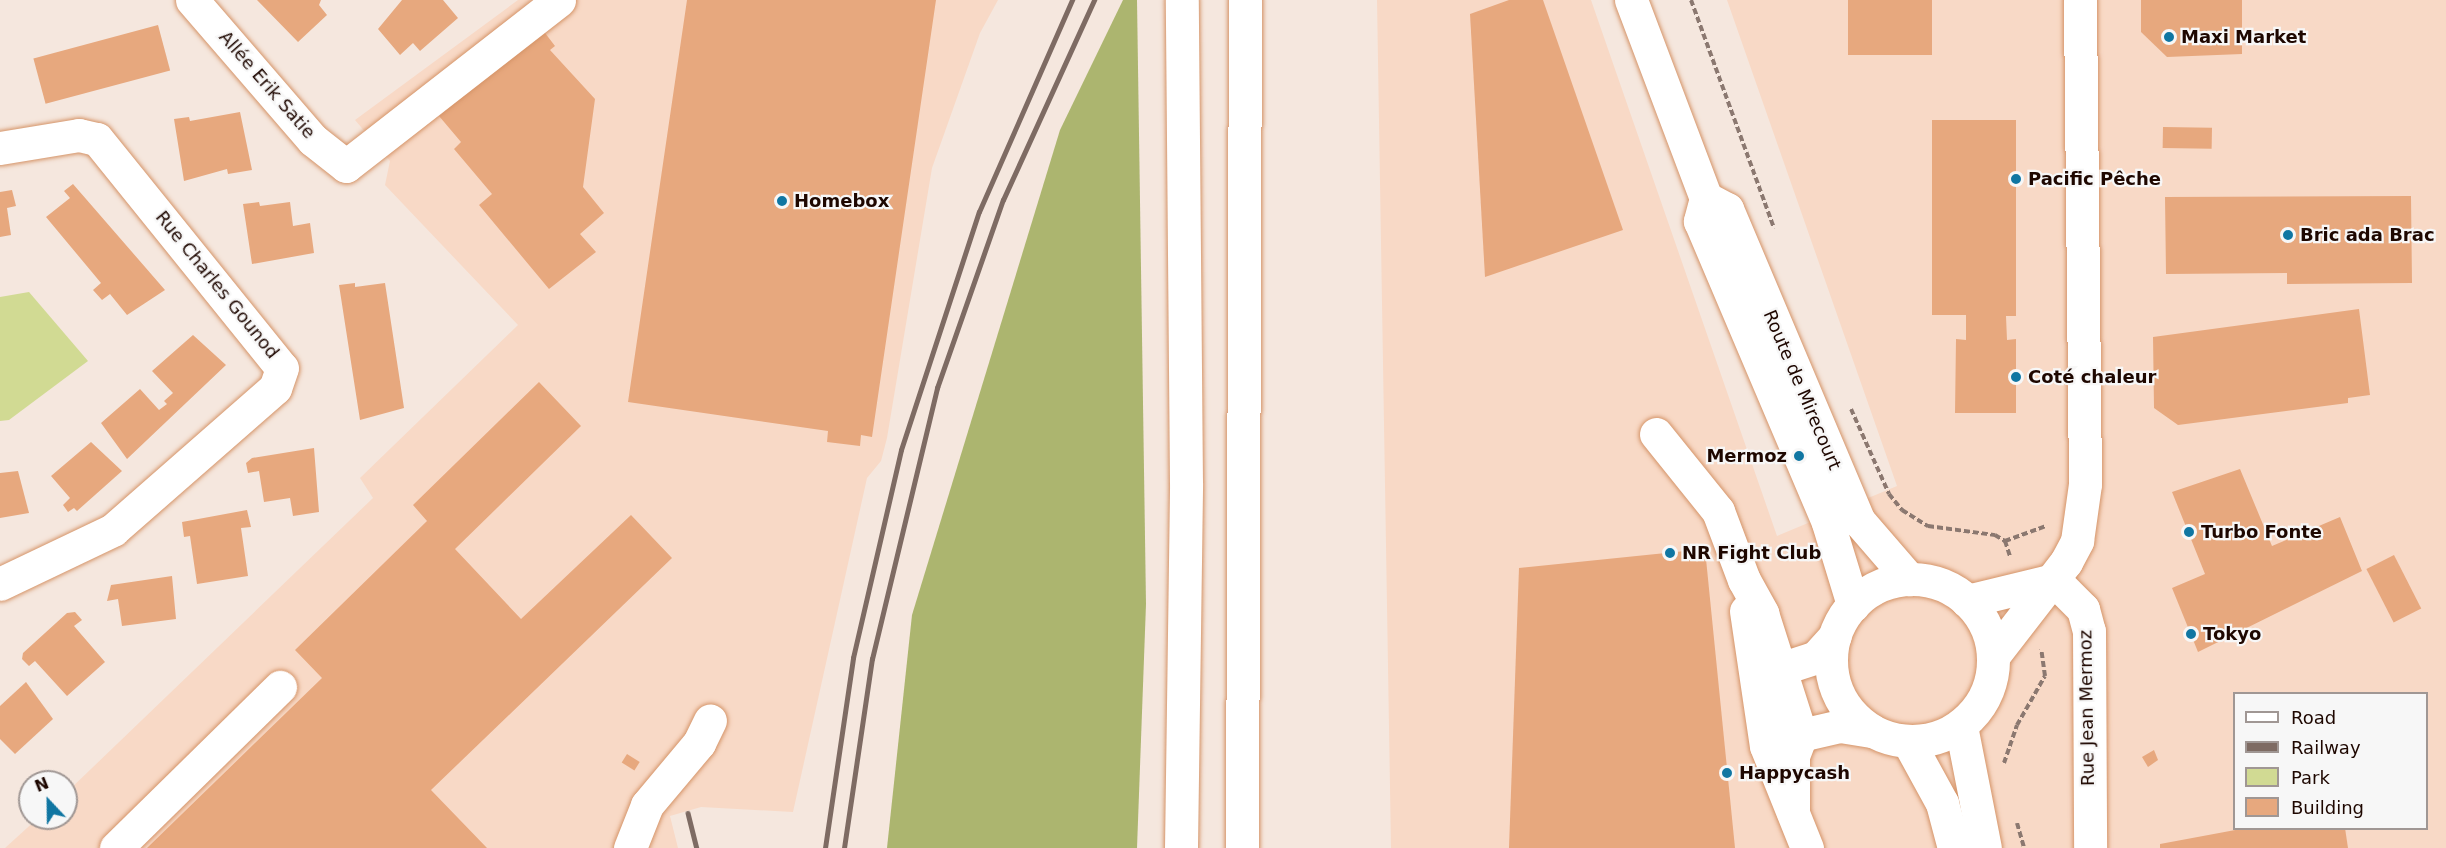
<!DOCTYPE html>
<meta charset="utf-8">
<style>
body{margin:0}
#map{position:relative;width:2446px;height:848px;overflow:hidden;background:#f5e7de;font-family:"DejaVu Sans",sans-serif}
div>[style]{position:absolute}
.built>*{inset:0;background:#f8d9c6}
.green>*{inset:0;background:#d1da93}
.forest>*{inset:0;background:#acb56f}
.building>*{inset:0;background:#e7a87e;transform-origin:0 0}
.path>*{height:4px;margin-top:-2px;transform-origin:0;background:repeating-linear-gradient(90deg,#8b7870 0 6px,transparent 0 9px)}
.roads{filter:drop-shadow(0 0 2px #d59468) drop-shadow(0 0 2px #d59468)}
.minor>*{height:33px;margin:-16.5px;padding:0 16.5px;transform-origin:16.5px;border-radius:16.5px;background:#fff}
.major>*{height:33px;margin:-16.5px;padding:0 16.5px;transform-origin:16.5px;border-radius:16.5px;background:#fff}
.major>.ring{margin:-16.5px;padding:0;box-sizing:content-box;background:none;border:33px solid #fff;border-radius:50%}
.highway>*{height:33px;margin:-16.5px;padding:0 16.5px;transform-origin:16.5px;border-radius:16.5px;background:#fff}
.rail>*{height:4.5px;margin:-2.25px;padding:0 2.25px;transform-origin:2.25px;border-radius:2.25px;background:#7e6b63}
.dots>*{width:16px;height:16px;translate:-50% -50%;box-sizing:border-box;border:3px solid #f7f7f7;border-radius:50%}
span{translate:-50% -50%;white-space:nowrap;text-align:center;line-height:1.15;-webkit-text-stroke:4.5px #f7f7f7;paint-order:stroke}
.poi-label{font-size:18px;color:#1e0700;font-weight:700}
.left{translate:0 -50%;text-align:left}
.right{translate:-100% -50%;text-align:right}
.street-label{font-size:18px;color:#1e0700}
.legend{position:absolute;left:2233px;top:692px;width:195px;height:138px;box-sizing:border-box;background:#f7f7f7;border:2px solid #a09794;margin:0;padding:8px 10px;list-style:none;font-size:18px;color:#1e0700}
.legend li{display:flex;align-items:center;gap:12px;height:30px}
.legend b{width:30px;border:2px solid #a09794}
.north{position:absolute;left:18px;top:770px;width:60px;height:60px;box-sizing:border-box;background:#f7f7f7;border:2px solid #a09794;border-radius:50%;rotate:338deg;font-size:16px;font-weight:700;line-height:24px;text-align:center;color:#1e0700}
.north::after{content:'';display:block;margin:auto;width:21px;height:27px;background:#1076a2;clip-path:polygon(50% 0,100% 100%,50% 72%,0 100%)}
</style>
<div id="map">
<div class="built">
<div style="clip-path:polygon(518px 0,998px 0,980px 33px,932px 168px,887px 438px,881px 461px,867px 478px,793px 812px,701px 807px,670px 816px,678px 848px,5px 848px,38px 818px,66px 818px,66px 793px,373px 498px,360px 478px,518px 325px,385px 185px,390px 161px,355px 120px)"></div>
<div style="clip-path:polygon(evenodd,1377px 0,1591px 0,1777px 536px,1897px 486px,1727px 0,2446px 0,2446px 848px,1391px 848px,1377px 0,2234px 694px,2426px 694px,2426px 828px,2234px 828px,2234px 694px)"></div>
</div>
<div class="green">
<div style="clip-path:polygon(29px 292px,88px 361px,9px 420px,0 421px,0 297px)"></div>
</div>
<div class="forest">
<div style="clip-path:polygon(1123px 0,1137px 0,1146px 604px,1137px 848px,887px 848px,912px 615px,1060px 130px)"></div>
</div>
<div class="building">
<div style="clip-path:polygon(257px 0,321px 0,319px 5px,327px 15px,298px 42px)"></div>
<div style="clip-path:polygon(402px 0,443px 0,458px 18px,420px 51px,413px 43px,400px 55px,378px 29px)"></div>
<div style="clip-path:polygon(687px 0,936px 0,872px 437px,861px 435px,860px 446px,827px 442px,828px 431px,628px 402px)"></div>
<div style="clip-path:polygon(1509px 0,1543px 0,1623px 230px,1485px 277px,1470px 14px)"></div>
<div style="left:1848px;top:0;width:84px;height:55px"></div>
<div style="clip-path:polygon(2141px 0,2242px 0,2242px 54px,2167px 57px,2141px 32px)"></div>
<div style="left:158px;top:25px;width:47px;height:129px;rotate:75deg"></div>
<div style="clip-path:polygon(542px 29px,555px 46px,550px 50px,595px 99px,583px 187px,604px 213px,580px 234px,596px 252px,549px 289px,479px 205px,492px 194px,454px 149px,461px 142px,439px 116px)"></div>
<div style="clip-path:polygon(240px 112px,252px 170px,228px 174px,227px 169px,184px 181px,174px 119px,189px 117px,190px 121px)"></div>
<div style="clip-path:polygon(1932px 120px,2016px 120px,2016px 316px,2006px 316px,2007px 340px,2016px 339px,2016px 413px,1955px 413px,1956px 339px,1966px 340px,1966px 315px,1932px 315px)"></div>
<div style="left:2163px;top:127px;width:49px;height:21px;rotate:1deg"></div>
<div style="clip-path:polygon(73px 184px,165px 290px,127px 315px,110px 294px,102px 300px,93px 290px,101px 283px,46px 217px,70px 198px,64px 191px)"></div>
<div style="clip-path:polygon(12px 190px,16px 206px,7px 208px,11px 235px,0 237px,0 192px)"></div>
<div style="clip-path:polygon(2411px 196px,2412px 283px,2287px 284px,2287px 273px,2166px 274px,2165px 197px)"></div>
<div style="clip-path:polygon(259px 202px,260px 206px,290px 202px,293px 226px,310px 223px,314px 253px,252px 264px,243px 204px)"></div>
<div style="clip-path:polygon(355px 283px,355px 287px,385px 283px,404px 408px,360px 420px,339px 285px)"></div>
<div style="clip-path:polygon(2359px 309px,2370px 395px,2348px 398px,2348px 403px,2178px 425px,2154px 408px,2153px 337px)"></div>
<div style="clip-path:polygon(193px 335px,226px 365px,127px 459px,101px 423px,140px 389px,159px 410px,167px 404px,164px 401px,173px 393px,152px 371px)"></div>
<div style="clip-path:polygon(539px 382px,581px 426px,455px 549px,521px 619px,631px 515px,672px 558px,431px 790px,487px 848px,147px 848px,322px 678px,295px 650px,427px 521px,413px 505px)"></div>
<div style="clip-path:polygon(91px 442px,122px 471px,77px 511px,74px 508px,68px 512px,63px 505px,70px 498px,51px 476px)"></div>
<div style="clip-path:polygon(314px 448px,319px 512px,293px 516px,290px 498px,264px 502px,259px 471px,248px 473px,246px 463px,252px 458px)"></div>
<div style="clip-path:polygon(2240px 469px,2272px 546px,2340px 517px,2362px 571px,2198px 652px,2172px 588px,2205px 574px,2172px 492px)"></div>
<div style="clip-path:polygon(18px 471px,29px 513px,0 518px,0 473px)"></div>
<div style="clip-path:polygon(247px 510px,251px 527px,241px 528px,248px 576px,197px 584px,190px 536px,184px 537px,182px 522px)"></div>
<div style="clip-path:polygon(1705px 549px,1735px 848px,1509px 848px,1519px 568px)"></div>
<div style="left:2394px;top:555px;width:60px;height:31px;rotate:63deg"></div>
<div style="clip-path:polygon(172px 576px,176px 619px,122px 626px,118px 599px,107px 601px,111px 585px)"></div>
<div style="clip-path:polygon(75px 612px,82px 620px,74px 626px,105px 662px,67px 696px,35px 661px,29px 666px,22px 659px,23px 653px,67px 613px)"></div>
<div style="clip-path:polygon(26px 682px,53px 719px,15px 754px,0 739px,0 706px)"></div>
<div style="clip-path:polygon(2154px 750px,2158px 760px,2148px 767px,2142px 757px)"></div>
<div style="left:627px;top:754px;width:15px;height:10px;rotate:32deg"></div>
<div style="clip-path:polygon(2246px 828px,2345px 828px,2348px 848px,2160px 848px,2160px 844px)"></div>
</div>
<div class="path">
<div style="left:1691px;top:0;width:243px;rotate:70deg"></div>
<div style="left:1851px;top:409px;width:93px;rotate:65.9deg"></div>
<div style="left:1889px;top:494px;width:21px;rotate:51deg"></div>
<div style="left:1902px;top:510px;width:31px;rotate:32deg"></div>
<div style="left:1928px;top:526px;width:68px;rotate:7.7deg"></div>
<div style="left:1995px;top:535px;width:12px;rotate:31deg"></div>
<div style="left:2005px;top:541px;width:16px;rotate:72deg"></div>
<div style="left:2005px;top:541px;width:44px;rotate:-20.1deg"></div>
<div style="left:2004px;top:763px;width:40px;rotate:-71.1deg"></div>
<div style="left:2017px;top:725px;width:56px;rotate:-60.3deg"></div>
<div style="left:2045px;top:676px;width:27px;rotate:-98deg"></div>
<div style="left:2017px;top:823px;width:26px;rotate:74deg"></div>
</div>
<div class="roads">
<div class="minor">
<div style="left:192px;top:0;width:185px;rotate:49.2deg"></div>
<div style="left:313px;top:140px;width:42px;rotate:38.2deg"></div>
<div style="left:346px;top:166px;width:270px;rotate:-37.9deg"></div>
<div style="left:0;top:148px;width:80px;rotate:-9.3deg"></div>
<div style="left:79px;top:135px;width:18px;rotate:13deg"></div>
<div style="left:97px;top:139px;width:294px;rotate:51.1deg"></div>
<div style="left:282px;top:368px;width:21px;rotate:109deg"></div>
<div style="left:275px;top:388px;width:215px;rotate:138.8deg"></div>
<div style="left:113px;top:530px;width:125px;rotate:154.5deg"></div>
<div style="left:1656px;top:434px;width:99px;rotate:51.2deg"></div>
<div style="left:1718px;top:511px;width:74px;rotate:69.4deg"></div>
<div style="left:1744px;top:580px;width:38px;rotate:61deg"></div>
<div style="left:1762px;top:613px;width:128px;rotate:72.3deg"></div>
<div style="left:1801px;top:735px;width:22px;rotate:111deg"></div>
<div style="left:1793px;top:756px;width:56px;rotate:90deg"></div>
<div style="left:2054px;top:580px;width:41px;rotate:45deg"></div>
<div style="left:2083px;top:609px;width:23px;rotate:75deg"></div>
<div style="left:2089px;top:631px;width:217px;rotate:89.7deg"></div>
<div style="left:1967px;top:601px;width:89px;rotate:-13.6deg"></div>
<div style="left:1746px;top:611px;width:136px;rotate:81.6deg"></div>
<div style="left:1766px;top:746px;width:110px;rotate:68.1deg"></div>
<div style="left:1994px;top:655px;width:118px;rotate:-52.3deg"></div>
<div style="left:2066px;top:562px;width:24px;rotate:-62deg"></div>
<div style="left:2077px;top:541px;width:58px;rotate:-82deg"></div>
<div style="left:2085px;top:484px;width:484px;rotate:-90.6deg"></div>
<div style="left:1765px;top:685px;width:22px;rotate:-47deg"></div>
<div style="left:1780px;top:669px;width:38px;rotate:-18deg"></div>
<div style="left:1816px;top:657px;width:28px;rotate:-48deg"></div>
<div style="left:1780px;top:726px;width:23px;rotate:23deg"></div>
<div style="left:1801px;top:735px;width:40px;rotate:-13deg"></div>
<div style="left:1840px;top:726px;width:33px;rotate:9deg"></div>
<div style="left:116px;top:848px;width:230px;rotate:-44.5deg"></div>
<div style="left:630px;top:848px;width:46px;rotate:-68.4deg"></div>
<div style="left:647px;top:805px;width:81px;rotate:-50deg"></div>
<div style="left:699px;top:743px;width:25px;rotate:-64deg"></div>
</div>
<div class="major">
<div style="left:1631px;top:0;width:212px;rotate:69.3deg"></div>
<div style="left:1706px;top:198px;width:24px;rotate:105deg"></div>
<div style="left:1700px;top:221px;width:328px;rotate:67deg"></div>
<div style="left:1828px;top:523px;width:86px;rotate:73deg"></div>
<div style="left:1706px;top:198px;width:24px;rotate:28deg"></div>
<div style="left:1727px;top:209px;width:339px;rotate:67.1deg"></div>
<div style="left:1859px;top:521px;width:77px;rotate:49.2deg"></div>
<div class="ring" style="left:1831px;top:579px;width:129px;height:129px"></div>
<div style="left:1961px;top:726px;width:124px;rotate:78.9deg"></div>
<div style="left:1908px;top:741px;width:71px;rotate:61.3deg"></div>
<div style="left:1942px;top:803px;width:47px;rotate:75.1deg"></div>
</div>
<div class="highway">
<div style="left:1181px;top:848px;width:365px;rotate:-89.2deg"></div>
<div style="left:1186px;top:483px;width:483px;rotate:-90.5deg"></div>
<div style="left:1242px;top:848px;width:848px;rotate:-89.8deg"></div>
</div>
</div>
<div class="rail">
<div style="left:688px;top:813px;width:36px;rotate:76deg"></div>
<div style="left:825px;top:848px;width:192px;rotate:-81.6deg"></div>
<div style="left:853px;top:658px;width:213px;rotate:-77deg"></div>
<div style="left:901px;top:450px;width:250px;rotate:-71.9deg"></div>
<div style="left:979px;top:212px;width:232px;rotate:-66.3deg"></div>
<div style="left:844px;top:848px;width:191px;rotate:-81.6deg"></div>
<div style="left:872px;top:659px;width:279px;rotate:-76.5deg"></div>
<div style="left:937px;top:388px;width:199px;rotate:-70.7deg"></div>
<div style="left:1003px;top:200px;width:220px;rotate:-65.5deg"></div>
</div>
<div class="dots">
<div style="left:2169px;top:37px;background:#1076a2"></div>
<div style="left:2016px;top:179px;background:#1076a2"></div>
<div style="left:782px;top:201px;background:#1076a2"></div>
<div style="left:2288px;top:235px;background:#1076a2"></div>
<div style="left:2016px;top:377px;background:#1076a2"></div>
<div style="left:1799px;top:456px;background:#1076a2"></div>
<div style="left:2189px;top:532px;background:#1076a2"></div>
<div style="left:1670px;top:553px;background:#1076a2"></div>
<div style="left:2191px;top:634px;background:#1076a2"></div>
<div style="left:1727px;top:773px;background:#1076a2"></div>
</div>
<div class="poi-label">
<span class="left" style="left:2181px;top:37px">Maxi Market</span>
<span class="left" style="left:2028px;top:179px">Pacific Pêche</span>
<span class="left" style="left:794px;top:201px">Homebox</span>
<span class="left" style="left:2300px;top:235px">Bric ada Brac</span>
<span class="left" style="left:2028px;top:377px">Coté chaleur</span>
<span class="right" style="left:1787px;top:456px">Mermoz</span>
<span class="left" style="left:2201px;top:532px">Turbo Fonte</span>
<span class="left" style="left:1682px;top:553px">NR Fight Club</span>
<span class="left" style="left:2203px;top:634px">Tokyo</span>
<span class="left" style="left:1739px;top:773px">Happycash</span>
</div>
<div class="street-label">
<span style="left:267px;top:85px;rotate:49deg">Allée Erik Satie</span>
<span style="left:217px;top:285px;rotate:51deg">Rue Charles Gounod</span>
<span style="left:1802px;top:390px;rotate:67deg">Route de Mirecourt</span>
<span style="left:2087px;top:708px;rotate:-91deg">Rue Jean Mermoz</span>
</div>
<ul class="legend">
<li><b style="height:8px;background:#fff"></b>Road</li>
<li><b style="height:8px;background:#7e6b63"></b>Railway</li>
<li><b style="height:16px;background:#d1da93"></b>Park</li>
<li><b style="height:16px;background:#e7a87e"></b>Building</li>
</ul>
<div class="north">N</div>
</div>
